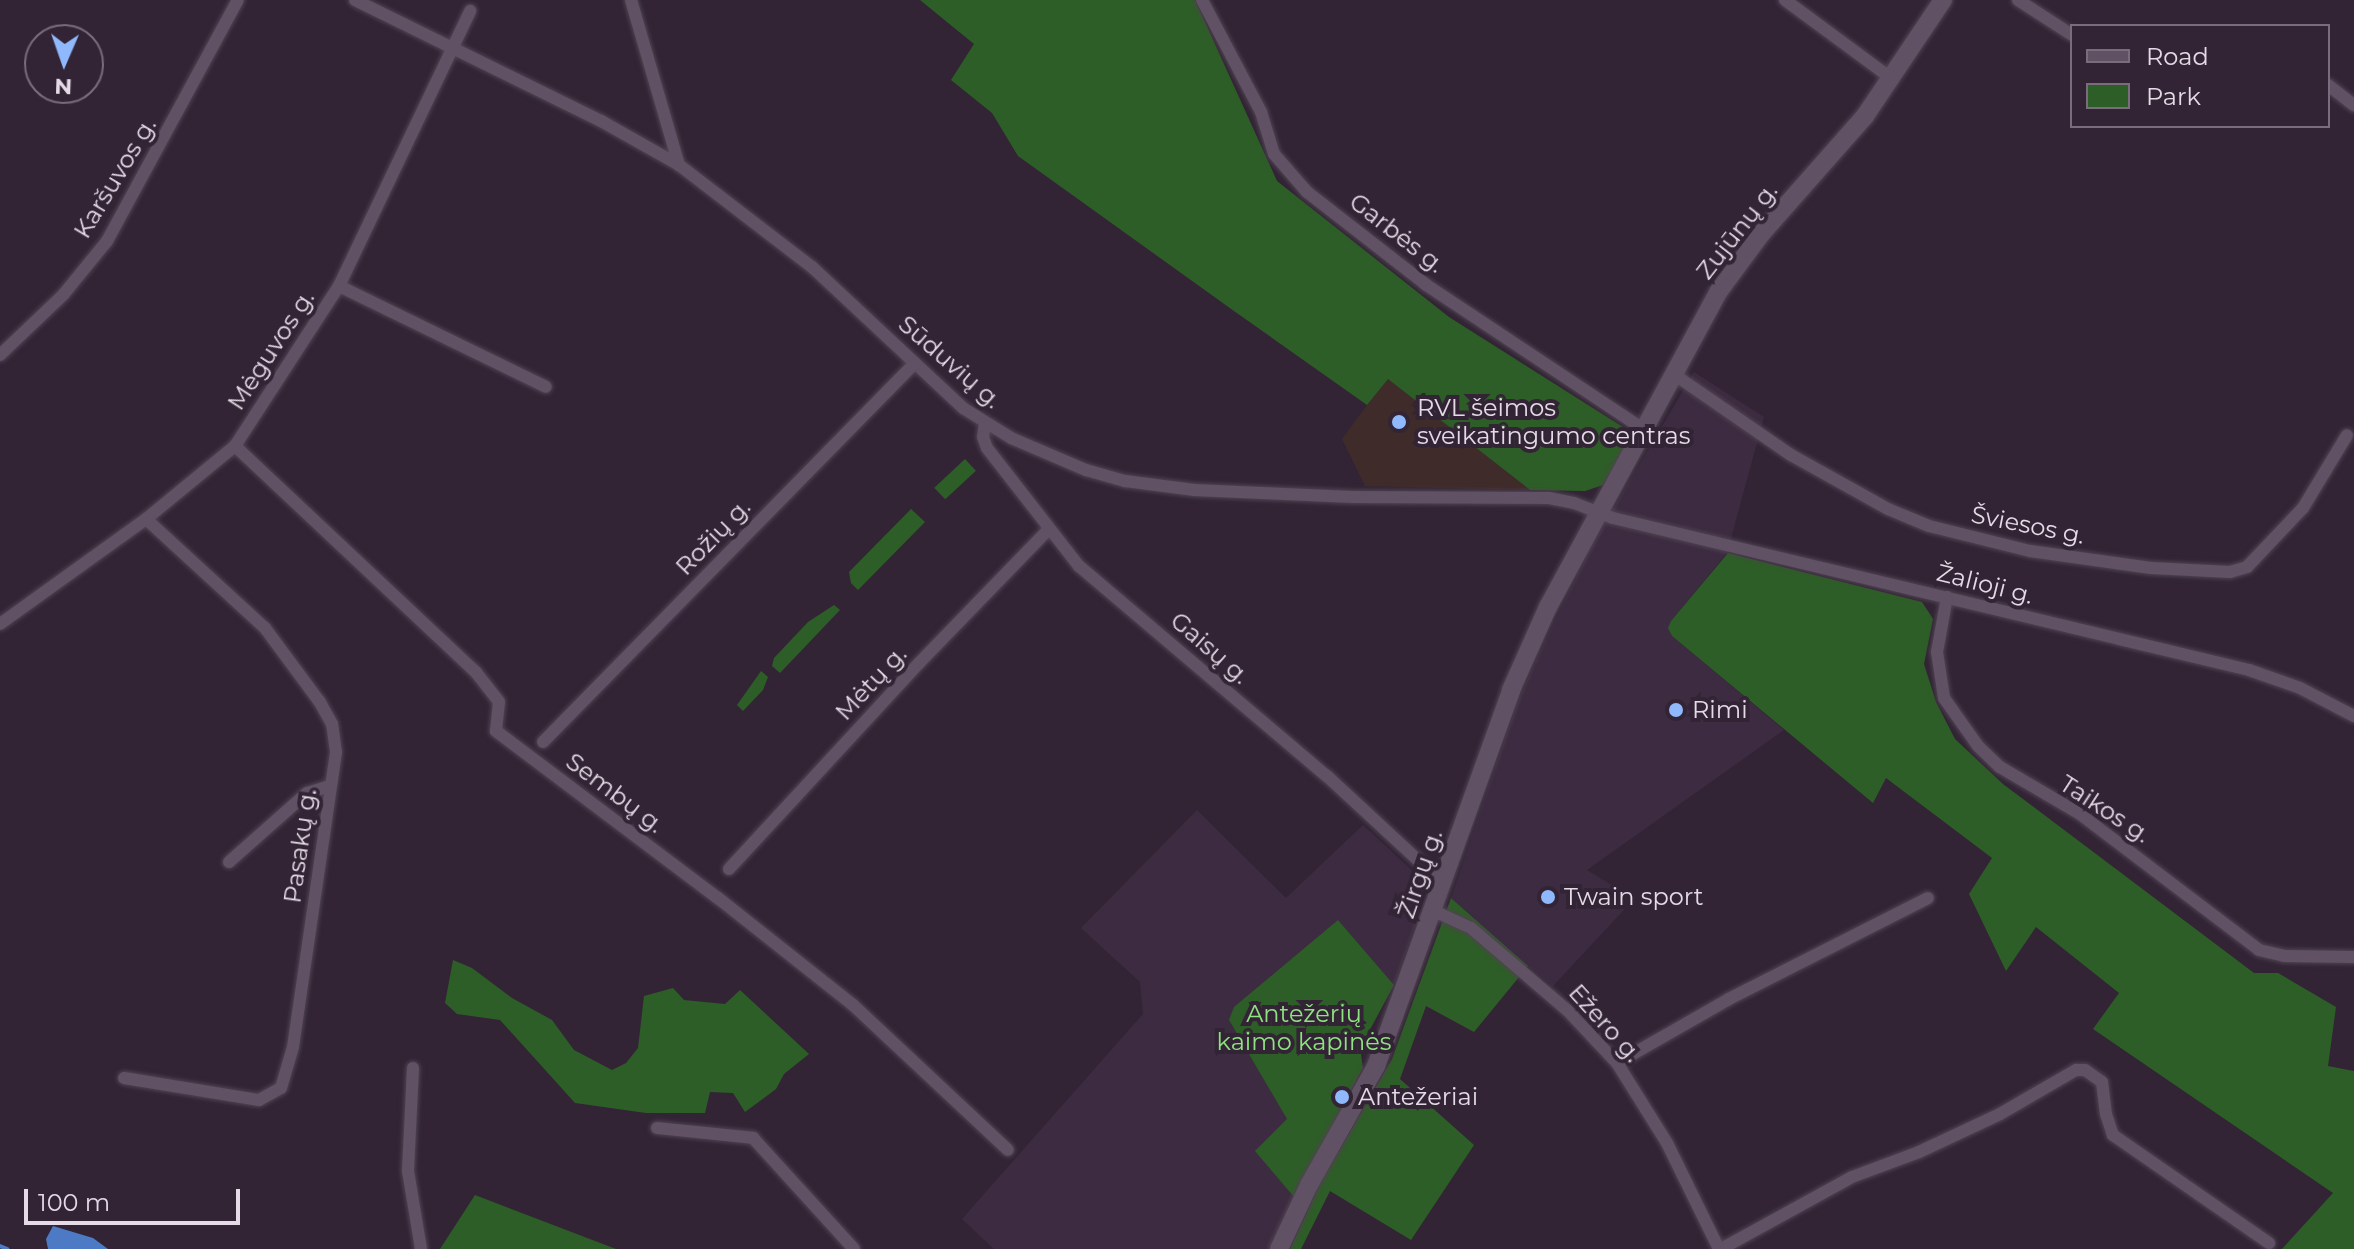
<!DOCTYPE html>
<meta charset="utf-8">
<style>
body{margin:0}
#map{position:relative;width:2354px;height:1249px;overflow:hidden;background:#322435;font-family:Montserrat,sans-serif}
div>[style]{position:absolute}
.built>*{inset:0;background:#3d2b41}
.medical>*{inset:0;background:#3f2b2a}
.green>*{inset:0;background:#2e5e27;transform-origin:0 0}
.water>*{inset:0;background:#4c7ac4}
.stream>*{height:4px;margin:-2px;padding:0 2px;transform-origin:2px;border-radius:2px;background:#4c7ac4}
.roads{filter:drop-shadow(0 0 2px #4f4351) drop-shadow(0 0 2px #4f4351)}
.street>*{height:12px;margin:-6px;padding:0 6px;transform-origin:6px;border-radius:6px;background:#605164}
.secondary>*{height:18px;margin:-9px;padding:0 9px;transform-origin:9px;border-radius:9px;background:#605164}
.dots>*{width:22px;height:22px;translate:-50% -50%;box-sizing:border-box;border:4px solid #322435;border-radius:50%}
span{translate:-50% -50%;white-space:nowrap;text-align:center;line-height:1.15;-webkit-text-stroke:8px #322435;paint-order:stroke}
.street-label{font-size:24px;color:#e4dbe6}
.poi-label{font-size:24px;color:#e4dbe6}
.left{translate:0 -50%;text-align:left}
.park-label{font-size:24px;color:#8ee381}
.legend{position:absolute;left:2070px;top:24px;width:260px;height:104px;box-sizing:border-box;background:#322435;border:2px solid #796d7c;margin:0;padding:10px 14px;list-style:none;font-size:24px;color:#e4dbe6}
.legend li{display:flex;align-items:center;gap:16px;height:40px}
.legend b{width:40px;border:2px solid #796d7c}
.north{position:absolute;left:24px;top:24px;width:80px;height:80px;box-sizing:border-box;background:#322435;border:2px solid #796d7c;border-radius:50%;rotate:182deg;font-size:22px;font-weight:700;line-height:32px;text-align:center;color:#e4dbe6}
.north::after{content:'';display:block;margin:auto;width:28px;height:36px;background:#8fb8fd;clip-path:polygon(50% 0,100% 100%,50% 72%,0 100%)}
.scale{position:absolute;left:24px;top:1189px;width:216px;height:36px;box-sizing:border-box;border:4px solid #e4dbe6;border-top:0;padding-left:10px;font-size:24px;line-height:28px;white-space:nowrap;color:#e4dbe6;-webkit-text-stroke:6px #322435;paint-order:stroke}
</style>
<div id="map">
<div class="built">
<div style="clip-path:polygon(1694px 372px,1764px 417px,1727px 553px,1671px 621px,1672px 636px,1784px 730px,1587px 870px,1634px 899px,1553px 986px,1451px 898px,1518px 701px,1543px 646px,1592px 545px)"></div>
<div style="clip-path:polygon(1197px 810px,1286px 898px,1363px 825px,1429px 886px,1394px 985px,1338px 920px,1229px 1020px,1288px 1120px,1256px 1151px,1294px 1197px,1269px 1249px,994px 1249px,962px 1219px,1143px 1014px,1140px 982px,1081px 928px)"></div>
</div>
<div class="medical">
<div style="clip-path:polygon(1387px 378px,1530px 490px,1365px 486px,1342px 439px)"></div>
</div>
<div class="green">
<div style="clip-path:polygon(920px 0,1195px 0,1277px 181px,1449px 317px,1634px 434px,1603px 485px,1585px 491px,1530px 490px,1388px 379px,1367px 405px,1234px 311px,1018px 156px,992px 113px,951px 80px,974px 44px)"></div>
<div style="left:965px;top:459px;width:16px;height:42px;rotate:47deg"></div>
<div style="clip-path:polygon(911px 509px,925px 522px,858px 590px,851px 583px,849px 572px)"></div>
<div style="clip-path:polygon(1728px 553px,1922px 602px,1933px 619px,1924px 664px,1936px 702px,1955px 739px,2003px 784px,2254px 973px,2278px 973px,2336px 1007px,2328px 1066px,2354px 1071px,2354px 1249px,2282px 1249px,2333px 1193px,2093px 1029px,2119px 993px,2036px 927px,2006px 971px,1969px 894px,1992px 858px,1886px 778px,1873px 803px,1672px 636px,1668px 628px,1671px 621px)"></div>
<div style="clip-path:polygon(834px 605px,840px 610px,780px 673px,772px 666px,774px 658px,808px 622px)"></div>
<div style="clip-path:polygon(761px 671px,768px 677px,763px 690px,743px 711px,737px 705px)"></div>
<div style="clip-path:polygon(1451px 898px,1528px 966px,1474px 1032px,1426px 1006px,1400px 1079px,1474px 1145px,1411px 1240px,1330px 1191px,1301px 1249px,1290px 1249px,1320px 1184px,1392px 1059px)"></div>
<div style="clip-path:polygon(1338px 920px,1394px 985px,1360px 1048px,1363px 1068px,1294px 1197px,1255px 1151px,1287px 1119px,1229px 1020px,1234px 1007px)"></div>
<div style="clip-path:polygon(453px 960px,472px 968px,512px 998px,552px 1020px,574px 1050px,612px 1070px,626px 1063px,638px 1048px,644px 996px,673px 988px,684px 1000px,725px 1004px,740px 990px,809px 1054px,784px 1074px,776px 1089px,745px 1112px,733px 1093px,710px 1092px,705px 1113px,646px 1113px,575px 1103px,500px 1020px,457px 1014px,445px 1003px)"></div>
<div style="clip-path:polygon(475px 1195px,616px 1249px,440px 1249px)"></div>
</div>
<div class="water">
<div style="clip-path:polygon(53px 1226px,93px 1238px,108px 1249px,48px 1249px,46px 1239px)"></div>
</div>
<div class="stream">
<div style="left:0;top:1246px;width:8px;rotate:23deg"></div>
</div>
<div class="roads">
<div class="street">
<div style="left:355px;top:0;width:274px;rotate:26.2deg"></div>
<div style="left:601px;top:121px;width:90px;rotate:29.4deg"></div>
<div style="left:679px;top:165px;width:168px;rotate:37.5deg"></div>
<div style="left:812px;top:267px;width:207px;rotate:43deg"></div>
<div style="left:963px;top:408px;width:57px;rotate:32deg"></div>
<div style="left:1011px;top:438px;width:82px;rotate:23.1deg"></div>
<div style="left:1086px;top:470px;width:41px;rotate:15.8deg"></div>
<div style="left:1125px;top:481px;width:70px;rotate:7.4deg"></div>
<div style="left:1194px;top:490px;width:159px;rotate:2.5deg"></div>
<div style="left:1353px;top:497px;width:196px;rotate:0.3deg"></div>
<div style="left:1549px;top:498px;width:25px;rotate:11deg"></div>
<div style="left:1574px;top:503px;width:42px;rotate:21deg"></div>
<div style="left:1613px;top:518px;width:654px;rotate:13.44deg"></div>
<div style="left:2249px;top:670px;width:54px;rotate:19.4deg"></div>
<div style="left:2300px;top:688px;width:61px;rotate:27.4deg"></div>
<div style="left:631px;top:0;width:172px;rotate:73.8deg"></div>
<div style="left:1202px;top:0;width:127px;rotate:62.2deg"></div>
<div style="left:1261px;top:112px;width:44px;rotate:72.8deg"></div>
<div style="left:1274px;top:154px;width:50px;rotate:49deg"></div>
<div style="left:1307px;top:192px;width:150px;rotate:37.9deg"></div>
<div style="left:1425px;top:284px;width:264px;rotate:33.6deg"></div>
<div style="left:1785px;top:0;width:133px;rotate:36.4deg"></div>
<div style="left:2018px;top:0;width:64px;rotate:32.9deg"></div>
<div style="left:2328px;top:85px;width:33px;rotate:38deg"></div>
<div style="left:339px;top:286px;width:230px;rotate:26deg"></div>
<div style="left:0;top:355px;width:87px;rotate:-43.6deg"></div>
<div style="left:63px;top:295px;width:70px;rotate:-50.8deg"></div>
<div style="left:107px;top:241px;width:274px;rotate:-61.5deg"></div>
<div style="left:1675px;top:375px;width:141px;rotate:34.6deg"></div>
<div style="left:1791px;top:455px;width:111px;rotate:29.1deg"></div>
<div style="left:1888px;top:509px;width:44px;rotate:22.5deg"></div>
<div style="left:1929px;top:526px;width:104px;rotate:13.9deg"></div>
<div style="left:2030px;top:551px;width:122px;rotate:8deg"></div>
<div style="left:2151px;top:568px;width:79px;rotate:2.9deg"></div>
<div style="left:2230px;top:572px;width:18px;rotate:-16deg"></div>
<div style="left:2247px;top:567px;width:81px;rotate:-46.5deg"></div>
<div style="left:2303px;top:508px;width:85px;rotate:-58.9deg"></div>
<div style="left:985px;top:423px;width:14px;rotate:98deg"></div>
<div style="left:983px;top:437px;width:12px;rotate:70deg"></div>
<div style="left:987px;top:448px;width:150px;rotate:52.1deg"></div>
<div style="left:1079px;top:566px;width:325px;rotate:40.3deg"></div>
<div style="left:1327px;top:776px;width:129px;rotate:42.8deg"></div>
<div style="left:1422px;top:864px;width:26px;rotate:25deg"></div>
<div style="left:235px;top:446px;width:329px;rotate:43.2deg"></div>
<div style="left:475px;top:671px;width:39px;rotate:52deg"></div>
<div style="left:499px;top:702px;width:29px;rotate:96deg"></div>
<div style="left:496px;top:731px;width:278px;rotate:37deg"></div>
<div style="left:718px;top:898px;width:172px;rotate:38.4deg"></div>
<div style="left:853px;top:1005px;width:212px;rotate:43.1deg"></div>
<div style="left:1947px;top:597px;width:56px;rotate:100.3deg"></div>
<div style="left:1937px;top:652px;width:47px;rotate:81.3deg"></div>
<div style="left:1944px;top:698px;width:59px;rotate:54.7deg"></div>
<div style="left:1978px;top:746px;width:30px;rotate:44deg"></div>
<div style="left:2000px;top:767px;width:93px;rotate:30.4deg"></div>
<div style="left:2080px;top:814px;width:225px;rotate:37.2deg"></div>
<div style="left:2259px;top:950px;width:26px;rotate:13deg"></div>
<div style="left:2284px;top:956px;width:70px;rotate:0.8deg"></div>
<div style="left:0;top:624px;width:180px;rotate:-35.7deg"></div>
<div style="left:146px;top:519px;width:115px;rotate:-39.4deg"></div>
<div style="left:235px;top:446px;width:191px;rotate:-57deg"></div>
<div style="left:339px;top:286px;width:305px;rotate:-64.5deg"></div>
<div style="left:543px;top:742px;width:531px;rotate:-45.53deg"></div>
<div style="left:229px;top:862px;width:104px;rotate:-41.5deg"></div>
<div style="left:307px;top:793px;width:24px;rotate:-17deg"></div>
<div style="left:729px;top:869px;width:282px;rotate:-47.3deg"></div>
<div style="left:920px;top:662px;width:184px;rotate:-45.9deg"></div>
<div style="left:1434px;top:911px;width:41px;rotate:24.7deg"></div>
<div style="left:1471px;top:928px;width:126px;rotate:40.5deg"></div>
<div style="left:1567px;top:1010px;width:73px;rotate:46.7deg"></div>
<div style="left:1617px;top:1063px;width:94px;rotate:58deg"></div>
<div style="left:1667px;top:1143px;width:118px;rotate:63.9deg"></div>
<div style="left:1617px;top:1063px;width:129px;rotate:-29.7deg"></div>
<div style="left:1729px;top:999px;width:223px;rotate:-26.9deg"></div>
<div style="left:413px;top:1068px;width:103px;rotate:92.8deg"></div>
<div style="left:408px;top:1171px;width:79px;rotate:80.5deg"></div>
<div style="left:124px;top:1078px;width:137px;rotate:9.3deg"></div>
<div style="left:259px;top:1100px;width:25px;rotate:-29deg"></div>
<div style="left:281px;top:1088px;width:43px;rotate:-73.7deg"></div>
<div style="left:293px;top:1047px;width:298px;rotate:-81.7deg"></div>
<div style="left:336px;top:752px;width:28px;rotate:-98deg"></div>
<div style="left:332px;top:724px;width:26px;rotate:-119deg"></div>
<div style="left:319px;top:701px;width:91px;rotate:-126.5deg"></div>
<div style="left:265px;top:628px;width:161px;rotate:-137.5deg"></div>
<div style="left:657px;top:1128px;width:97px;rotate:5.9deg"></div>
<div style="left:753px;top:1138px;width:150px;rotate:47.7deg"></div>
<div style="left:1721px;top:1249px;width:149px;rotate:-28.8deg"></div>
<div style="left:1852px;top:1177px;width:72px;rotate:-20.5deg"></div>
<div style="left:1919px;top:1152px;width:89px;rotate:-25.1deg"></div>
<div style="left:2000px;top:1114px;width:88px;rotate:-30.1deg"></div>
<div style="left:2076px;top:1070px;width:9px"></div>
<div style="left:2085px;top:1070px;width:21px;rotate:35deg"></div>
<div style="left:2102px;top:1082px;width:32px;rotate:83deg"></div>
<div style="left:2106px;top:1114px;width:22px;rotate:72deg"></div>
<div style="left:2113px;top:1135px;width:190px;rotate:34.7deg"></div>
</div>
<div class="secondary">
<div style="left:1279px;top:1249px;width:71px;rotate:-64.9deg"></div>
<div style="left:1309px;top:1185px;width:137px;rotate:-60.6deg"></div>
<div style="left:1376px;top:1066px;width:400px;rotate:-70.2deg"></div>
<div style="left:1511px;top:690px;width:91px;rotate:-66deg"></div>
<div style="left:1548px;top:607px;width:359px;rotate:-61.6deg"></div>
<div style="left:1719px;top:291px;width:71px;rotate:-53.6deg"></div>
<div style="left:1761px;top:234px;width:157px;rotate:-48.6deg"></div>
<div style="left:1865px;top:116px;width:140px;rotate:-56.1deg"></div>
</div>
</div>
<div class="dots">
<div style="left:1399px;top:422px;background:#8fb8fd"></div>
<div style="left:1676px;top:710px;background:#8fb8fd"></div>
<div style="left:1548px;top:897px;background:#8fb8fd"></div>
<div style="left:1342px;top:1097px;background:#8fb8fd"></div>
</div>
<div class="street-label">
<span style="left:115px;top:178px;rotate:-59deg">Karšuvos g.</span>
<span style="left:1737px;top:231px;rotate:-52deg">Zujūnų g.</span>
<span style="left:1397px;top:233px;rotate:38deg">Garbės g.</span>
<span style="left:271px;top:350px;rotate:-57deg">Mėguvos g.</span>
<span style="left:950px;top:362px;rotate:41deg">Sūduvių g.</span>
<span style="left:2028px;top:525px;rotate:11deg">Šviesos g.</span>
<span style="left:713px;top:537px;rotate:-46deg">Rožių g.</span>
<span style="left:1985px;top:584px;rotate:14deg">Žalioji g.</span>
<span style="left:1210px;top:648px;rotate:41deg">Gaisų g.</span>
<span style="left:871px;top:683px;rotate:-47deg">Mėtų g.</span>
<span style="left:615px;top:793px;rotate:37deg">Sembų g.</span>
<span style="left:2105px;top:809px;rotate:33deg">Taikos g.</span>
<span style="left:300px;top:846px;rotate:-82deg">Pasakų g.</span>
<span style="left:1420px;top:874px;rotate:-71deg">Žirgų g.</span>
<span style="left:1605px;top:1023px;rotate:48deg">Ežero g.</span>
</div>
<div class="poi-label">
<span class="left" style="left:1417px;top:422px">RVL šeimos<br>sveikatingumo centras</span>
<span class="left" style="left:1692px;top:710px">Rimi</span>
<span class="left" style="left:1564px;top:897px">Twain sport</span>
<span class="left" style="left:1358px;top:1097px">Antežeriai</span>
</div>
<div class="park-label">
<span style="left:1304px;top:1028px">Antežerių<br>kaimo kapinės</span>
</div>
<ul class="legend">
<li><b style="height:10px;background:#605164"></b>Road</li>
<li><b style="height:22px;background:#2e5e27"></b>Park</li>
</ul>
<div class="north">N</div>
<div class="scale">100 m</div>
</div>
